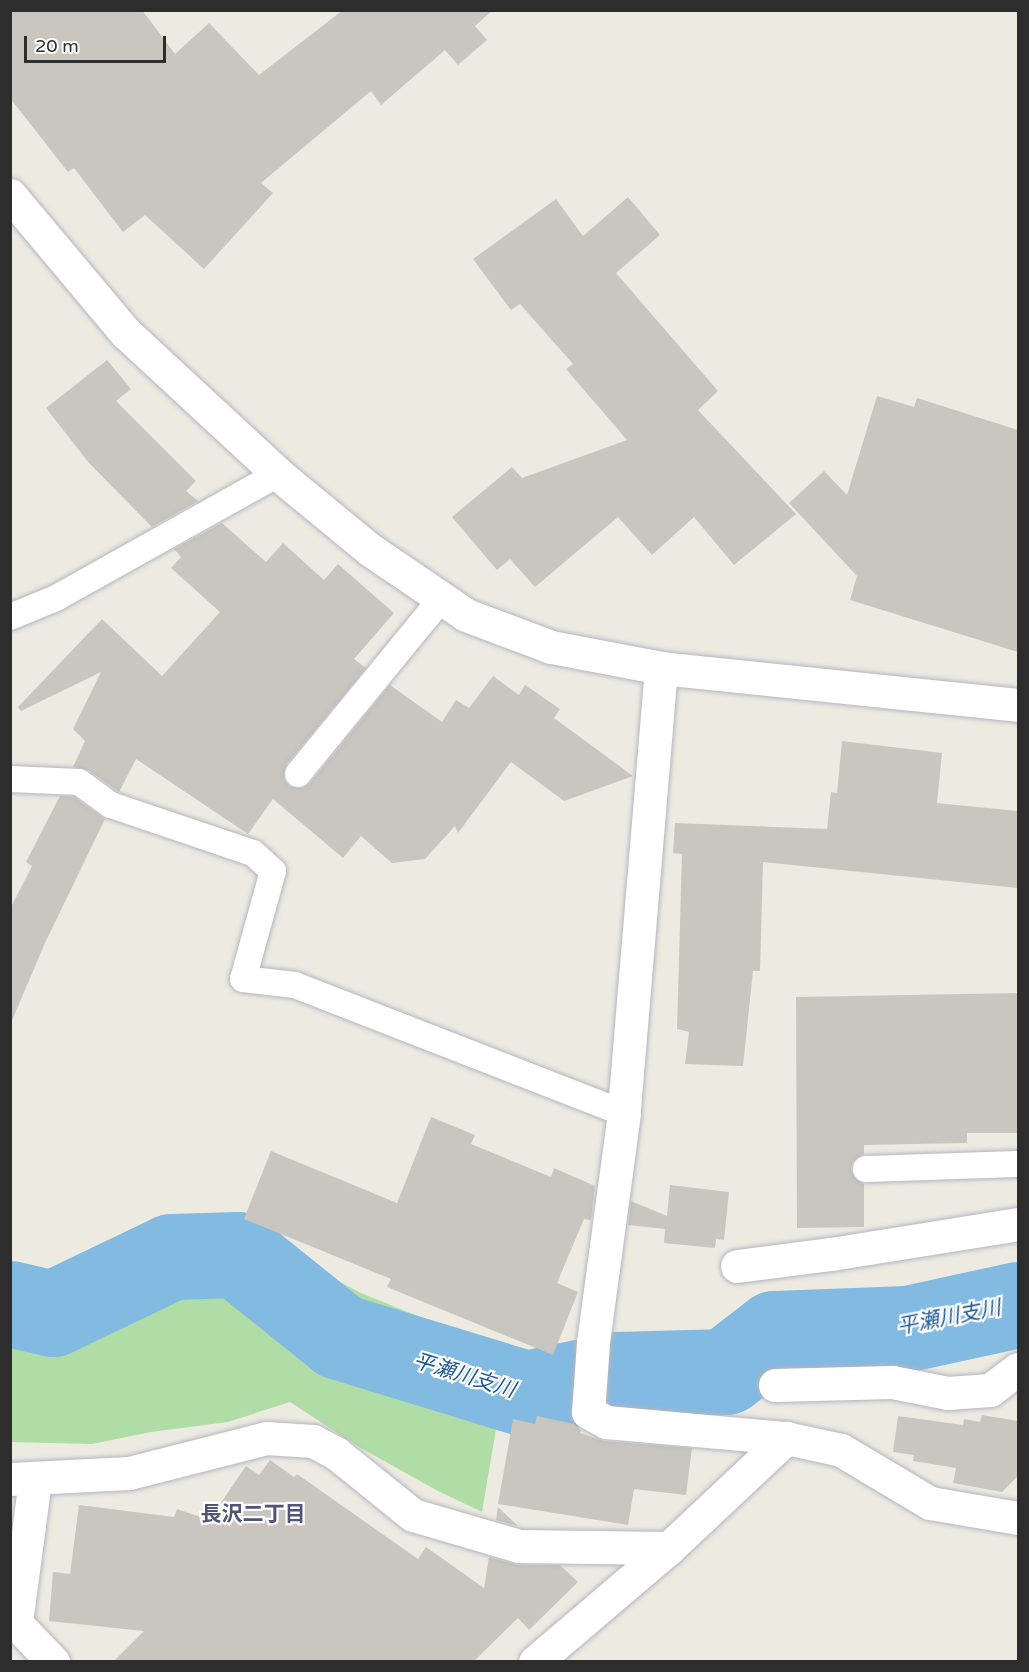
<!DOCTYPE html>
<meta charset="utf-8">
<style>
body{margin:0}
#map{position:relative;width:1029px;height:1672px;overflow:hidden;background:#edeae2;font-family:"Varela Round","Noto Sans JP",sans-serif}
div>[style]{position:absolute}
.green>*{inset:0;background:#b0dda5}
.river>*{height:86px;margin:-43px;padding:0 43px;transform-origin:43px;border-radius:43px;background:#82bae2}
.building>*{inset:0;background:#c9c6c0}
.roads{filter:drop-shadow(0 0 2px #b5b5bf) drop-shadow(0 0 2px #b5b5bf)}
.lane>*{height:26px;margin:-13px;padding:0 13px;transform-origin:13px;border-radius:13px;background:#fff}
.street>*{height:33px;margin:-16.5px;padding:0 16.5px;transform-origin:16.5px;border-radius:16.5px;background:#fff}
.secondary>*{height:33px;margin:-16.5px;padding:0 16.5px;transform-origin:16.5px;border-radius:16.5px;background:#fff}
span{translate:-50% -50%;white-space:nowrap;text-align:center;line-height:1.15;-webkit-text-stroke:4.5px #fff;paint-order:stroke}
.water-label{font-size:21px;color:#1e5891;font-style:italic}
.neighbourhood-label{font-size:21px;color:#525379;font-weight:700}
.frame{position:absolute;inset:0;border:12px solid #2d2d2d;pointer-events:none}
.scale{position:absolute;left:24px;top:36px;width:142px;height:27px;box-sizing:border-box;border:3px solid #2d2d2d;border-top:0;padding-left:8px;font-size:18px;line-height:21px;white-space:nowrap;color:#2d2d2d;-webkit-text-stroke:4px #fff;paint-order:stroke}
</style>
<div id="map">
<div class="green">
<div style="clip-path:polygon(217px 1220px,264px 1249px,311px 1267px,361px 1293px,484px 1343px,499px 1411px,482px 1512px,438px 1491px,359px 1447px,290px 1402px,228px 1422px,151px 1432px,92px 1444px,11px 1442px,11px 1272px,53px 1277px,107px 1268px,162px 1235px)"></div>
</div>
<div class="river">
<div style="left:10px;top:1304px;width:44px;rotate:13.1deg"></div>
<div style="left:53px;top:1314px;width:132px;rotate:-25.6deg"></div>
<div style="left:172px;top:1257px;width:66px;rotate:-1.7deg"></div>
<div style="left:238px;top:1255px;width:131px;rotate:38.8deg"></div>
<div style="left:340px;top:1337px;width:195px;rotate:17deg"></div>
<div style="left:526px;top:1394px;width:93px;rotate:-11.8deg"></div>
<div style="left:617px;top:1375px;width:109px;rotate:-1.6deg"></div>
<div style="left:726px;top:1372px;width:62px;rotate:-37.8deg"></div>
<div style="left:775px;top:1334px;width:133px;rotate:-2.2deg"></div>
<div style="left:908px;top:1329px;width:113px;rotate:-12.3deg"></div>
</div>
<div class="building">
<div style="clip-path:polygon(10px 10px,142px 10px,175px 54px,209px 23px,259px 75px,343px 10px,493px 10px,475px 26px,487px 40px,458px 65px,445px 50px,381px 105px,371px 91px,261px 183px,273px 193px,204px 269px,145px 215px,123px 232px,74px 168px,68px 172px,10px 98px)"></div>
<div style="clip-path:polygon(628px 197px,660px 235px,616px 273px,718px 391px,698px 410px,796px 514px,734px 565px,694px 517px,652px 555px,618px 517px,535px 587px,510px 559px,497px 570px,452px 517px,512px 467px,522px 478px,627px 440px,566px 369px,573px 364px,520px 304px,511px 310px,473px 259px,556px 199px,583px 236px)"></div>
<div style="clip-path:polygon(107px 360px,131px 389px,116px 401px,196px 481px,186px 491px,198px 501px,152px 527px,89px 463px,46px 408px)"></div>
<div style="clip-path:polygon(877px 396px,914px 407px,917px 398px,1018px 430px,1018px 652px,850px 600px,857px 576px,789px 503px,824px 471px,847px 495px)"></div>
<div style="clip-path:polygon(222px 523px,266px 562px,283px 543px,324px 580px,338px 564px,394px 613px,354px 659px,366px 668px,286px 765px,284px 779px,289px 786px,303px 788px,310px 783px,390px 685px,442px 722px,456px 700px,469px 708px,493px 676px,519px 695px,525px 685px,560px 709px,554px 718px,633px 776px,564px 801px,511px 762px,458px 833px,455px 826px,425px 859px,392px 863px,361px 836px,343px 858px,273px 799px,248px 834px,136px 759px,119px 792px,88px 770px,73px 767px,85px 741px,73px 729px,101px 672px,21px 711px,18px 707px,102px 619px,162px 676px,220px 612px,171px 568px,181px 557px,174px 549px)"></div>
<div style="clip-path:polygon(842px 741px,942px 753px,937px 803px,1018px 811px,1018px 888px,763px 862px,760px 971px,753px 971px,743px 1066px,685px 1064px,689px 1032px,677px 1029px,682px 854px,673px 853px,675px 823px,827px 829px,831px 792px,837px 793px)"></div>
<div style="clip-path:polygon(60px 796px,74px 797px,105px 819px,45px 943px,10px 1025px,10px 909px,32px 866px,26px 862px)"></div>
<div style="clip-path:polygon(1018px 993px,1018px 1133px,967px 1133px,967px 1143px,864px 1145px,864px 1154px,853px 1161px,851px 1169px,854px 1177px,864px 1184px,864px 1227px,797px 1228px,796px 997px)"></div>
<div style="clip-path:polygon(431px 1117px,475px 1135px,471px 1144px,551px 1177px,554px 1168px,595px 1186px,591px 1220px,584px 1219px,557px 1283px,578px 1292px,553px 1355px,387px 1287px,391px 1279px,244px 1219px,271px 1151px,397px 1203px)"></div>
<div style="clip-path:polygon(670px 1185px,729px 1192px,724px 1240px,716px 1239px,715px 1248px,664px 1243px,665px 1229px,628px 1225px,631px 1201px,667px 1216px)"></div>
<div style="clip-path:polygon(982px 1415px,1018px 1421px,1018px 1476px,1002px 1492px,953px 1483px,956px 1468px,913px 1461px,914px 1455px,893px 1452px,898px 1416px,963px 1425px,964px 1419px,980px 1422px)"></div>
<div style="clip-path:polygon(537px 1416px,574px 1424px,581px 1430px,580px 1433px,604px 1441px,692px 1448px,686px 1495px,634px 1489px,628px 1525px,498px 1504px,513px 1419px,535px 1424px)"></div>
<div style="clip-path:polygon(270px 1460px,294px 1477px,297px 1474px,418px 1559px,426px 1547px,484px 1588px,489px 1557px,518px 1565px,560px 1565px,578px 1582px,529px 1630px,518px 1618px,473px 1662px,113px 1662px,144px 1631px,49px 1621px,53px 1572px,70px 1574px,79px 1505px,174px 1517px,177px 1509px,209px 1520px,246px 1466px,259px 1475px)"></div>
<div style="clip-path:polygon(498px 1507px,518px 1526px,496px 1520px)"></div>
</div>
<div class="roads">
<div class="lane">
<div style="left:10px;top:617px;width:50px;rotate:-22.4deg"></div>
<div style="left:56px;top:598px;width:254px;rotate:-29.2deg"></div>
<div style="left:298px;top:774px;width:226px;rotate:-50.7deg"></div>
<div style="left:10px;top:779px;width:69px;rotate:2.5deg"></div>
<div style="left:79px;top:782px;width:39px;rotate:36deg"></div>
<div style="left:111px;top:805px;width:150px;rotate:18.7deg"></div>
<div style="left:253px;top:853px;width:27px;rotate:42deg"></div>
<div style="left:273px;top:871px;width:112px;rotate:105.5deg"></div>
<div style="left:243px;top:979px;width:52px;rotate:6.6deg"></div>
<div style="left:295px;top:985px;width:353px;rotate:21.3deg"></div>
<div style="left:866px;top:1169px;width:152px;rotate:-1.9deg"></div>
</div>
<div class="street">
<div style="left:661px;top:668px;width:447px;rotate:94.8deg"></div>
<div style="left:624px;top:1113px;width:232px;rotate:97.7deg"></div>
<div style="left:593px;top:1343px;width:69px;rotate:94.1deg"></div>
<div style="left:588px;top:1412px;width:21px;rotate:29deg"></div>
<div style="left:606px;top:1422px;width:181px;rotate:5.1deg"></div>
<div style="left:786px;top:1438px;width:56px;rotate:12.3deg"></div>
<div style="left:841px;top:1450px;width:104px;rotate:30.8deg"></div>
<div style="left:930px;top:1503px;width:89px;rotate:9.7deg"></div>
<div style="left:737px;top:1266px;width:95px;rotate:-7.3deg"></div>
<div style="left:831px;top:1254px;width:189px;rotate:-9.1deg"></div>
<div style="left:775px;top:1385px;width:117px;rotate:-1.5deg"></div>
<div style="left:892px;top:1382px;width:57px;rotate:11.1deg"></div>
<div style="left:948px;top:1393px;width:42px;rotate:-4.1deg"></div>
<div style="left:990px;top:1390px;width:35px;rotate:-37deg"></div>
<div style="left:10px;top:1479px;width:119px;rotate:-2.9deg"></div>
<div style="left:129px;top:1473px;width:141px;rotate:-14.3deg"></div>
<div style="left:266px;top:1438px;width:47px;rotate:3.7deg"></div>
<div style="left:313px;top:1441px;width:27px;rotate:28deg"></div>
<div style="left:337px;top:1454px;width:97px;rotate:38.8deg"></div>
<div style="left:413px;top:1515px;width:110px;rotate:16.3deg"></div>
<div style="left:519px;top:1546px;width:150px;rotate:0.8deg"></div>
<div style="left:35px;top:1480px;width:144px;rotate:97.6deg"></div>
<div style="left:16px;top:1623px;width:54px;rotate:46.5deg"></div>
<div style="left:535px;top:1662px;width:176px;rotate:-40.4deg"></div>
<div style="left:669px;top:1548px;width:161px;rotate:-43.2deg"></div>
</div>
<div class="secondary">
<div style="left:10px;top:195px;width:180px;rotate:50deg"></div>
<div style="left:126px;top:333px;width:207px;rotate:42.8deg"></div>
<div style="left:278px;top:474px;width:118px;rotate:39.5deg"></div>
<div style="left:369px;top:549px;width:117px;rotate:34.2deg"></div>
<div style="left:466px;top:615px;width:91px;rotate:20.6deg"></div>
<div style="left:551px;top:647px;width:112px;rotate:10.8deg"></div>
<div style="left:661px;top:668px;width:359px;rotate:5.9deg"></div>
</div>
</div>
<div class="water-label">
<span style="left:949px;top:1318px;rotate:-11deg">平瀬川支川</span>
<span style="left:464px;top:1376px;rotate:17deg">平瀬川支川</span>
</div>
<div class="neighbourhood-label">
<span style="left:253px;top:1515px">長沢二丁目</span>
</div>
<div class="frame"></div>
<div class="scale">20 m</div>
</div>
